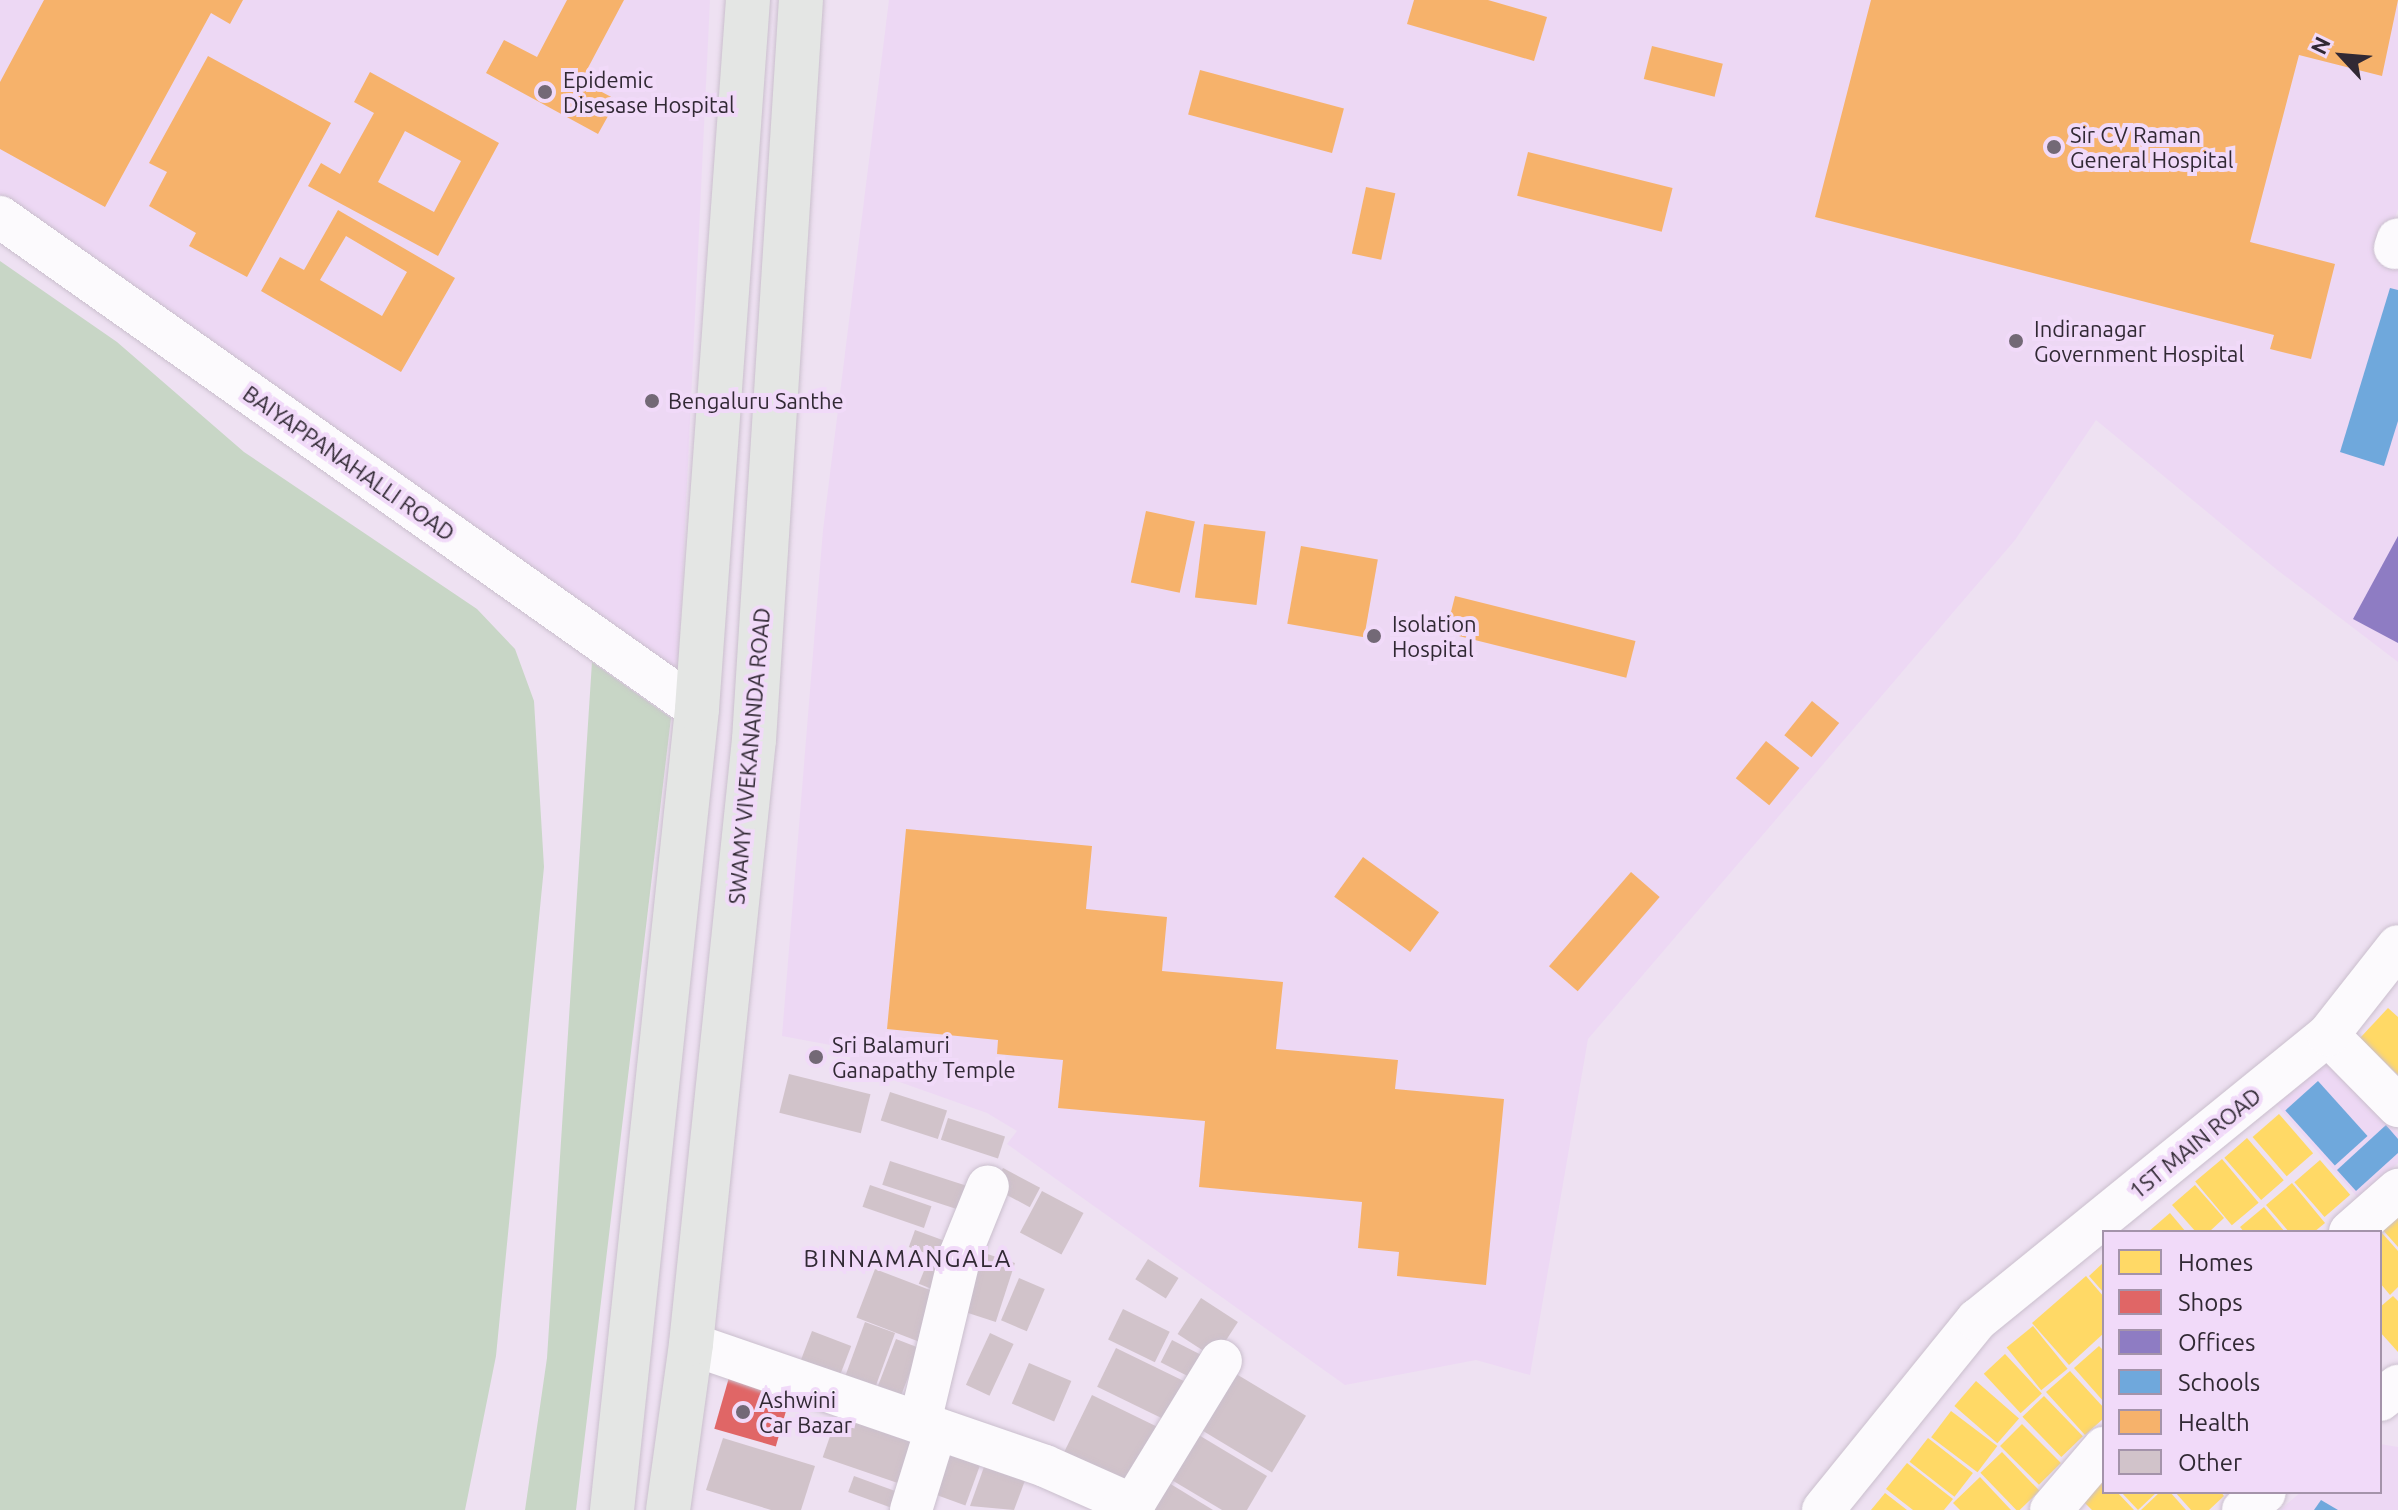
<!DOCTYPE html>
<style>
body{margin:0}
#map{position:relative;width:2398px;height:1510px;overflow:hidden;background:#eee1f2;font-family:Ubuntu,sans-serif}
div>[style]{position:absolute}
.built>*{inset:0;background:#edd8f4}
.green>*{inset:0;background:#c8d6c6}
.homes>*{inset:0;background:#ffd966;transform-origin:0 0}
.shops>*{inset:0;background:#e06666;transform-origin:0 0}
.offices>*{inset:0;background:#8e7cc3}
.schools>*{inset:0;background:#6fa8dc;transform-origin:0 0}
.health>*{inset:0;background:#f6b26b;transform-origin:0 0}
.building>*{inset:0;background:#d1c3ca;transform-origin:0 0}
.roads{filter:drop-shadow(0 0 2px #cabfcd) drop-shadow(0 0 2px #cabfcd)}
.minor>*{height:42px;margin:-21px;padding:0 21px;transform-origin:21px;border-radius:21px;background:#fcfafd}
.major>*{height:44px;margin:-22px;padding:0 22px;transform-origin:22px;border-radius:22px;background:#e4e6e4}
.dots>*{width:22px;height:22px;translate:-50% -50%;box-sizing:border-box;border:4px solid #f1daf9;border-radius:50%}
span{translate:-50% -50%;white-space:nowrap;text-align:center;line-height:1.15;-webkit-text-stroke:8px #f1daf9;paint-order:stroke}
.poi-label{font-size:22px;color:#312934}
.left{translate:0 -50%;text-align:left}
.street-label{font-size:22px;color:#312934}
.neighbourhood-label{font-size:24px;color:#312934;letter-spacing:2px}
.legend{position:absolute;left:2102px;top:1230px;width:280px;height:264px;box-sizing:border-box;background:#f1daf9;border:2px solid #a493aa;margin:0;padding:10px 14px;list-style:none;font-size:24px;color:#312934}
.legend li{display:flex;align-items:center;gap:16px;height:40px}
.legend b{width:40px;border:2px solid #a493aa}
.north{position:absolute;left:2302px;top:16px;width:80px;height:80px;-webkit-text-stroke:6px #f1daf9;paint-order:stroke;rotate:296deg;font-size:22px;font-weight:700;line-height:32px;text-align:center;color:#312934}
.north::after{content:'';display:block;margin:auto;width:28px;height:36px;background:#312934;clip-path:polygon(50% 0,100% 100%,50% 72%,0 100%)}
</style>
<div id="map">
<div class="built">
<div style="clip-path:polygon(0 0,710px 0,678px 674px,0 198px)"></div>
<div style="clip-path:polygon(889px 0,2398px 0,2398px 209px,2380px 262px,2398px 269px,2398px 662px,2276px 569px,2096px 420px,2015px 540px,1588px 1039px,1530px 1375px,1476px 1360px,1345px 1385px,1007px 1144px,1017px 1131px,987px 1113px,849px 1064px,852px 1049px,782px 1036px,823px 530px)"></div>
<div style="clip-path:polygon(2326px 1063px,2398px 1133px,2398px 1163px,2358px 1198px,2276px 1104px)"></div>
<div style="clip-path:polygon(2380px 1444px,2398px 1447px,2398px 1510px,2280px 1510px,2301px 1492px,2380px 1492px)"></div>
</div>
<div class="green">
<div style="clip-path:polygon(0 261px,117px 342px,244px 452px,477px 609px,515px 649px,534px 701px,544px 867px,496px 1356px,465px 1510px,0 1510px)"></div>
<div style="clip-path:polygon(592px 662px,671px 718px,576px 1510px,525px 1510px,547px 1358px)"></div>
</div>
<div class="homes">
<div style="clip-path:polygon(2388px 1008px,2398px 1017px,2398px 1075px,2360px 1038px)"></div>
<div style="left:2279px;top:1114px;width:52px;height:35px;rotate:49deg"></div>
<div style="left:2247px;top:1138px;width:56px;height:30px;rotate:49deg"></div>
<div style="left:2222px;top:1159px;width:57px;height:35px;rotate:50deg"></div>
<div style="left:2320px;top:1160px;width:46px;height:34px;rotate:49deg"></div>
<div style="clip-path:polygon(2292px 1183px,2325px 1223px,2314px 1232px,2289px 1232px,2266px 1205px)"></div>
<div style="clip-path:polygon(2195px 1185px,2224px 1218px,2209px 1232px,2196px 1232px,2172px 1205px)"></div>
<div style="clip-path:polygon(2264px 1207px,2285px 1232px,2244px 1232px,2240px 1227px)"></div>
<div style="clip-path:polygon(2170px 1213px,2186px 1232px,2148px 1232px)"></div>
<div style="clip-path:polygon(2398px 1214px,2398px 1247px,2382px 1229px)"></div>
<div style="clip-path:polygon(2382px 1233px,2398px 1251px,2398px 1287px,2390px 1295px,2380px 1283px)"></div>
<div style="clip-path:polygon(2104px 1262px,2104px 1293px,2089px 1276px)"></div>
<div style="clip-path:polygon(2086px 1276px,2104px 1297px,2104px 1333px,2069px 1365px,2032px 1323px)"></div>
<div style="clip-path:polygon(2393px 1296px,2398px 1301px,2398px 1352px,2380px 1332px,2380px 1307px)"></div>
<div style="left:2033px;top:1326px;width:55px;height:34px;rotate:51deg"></div>
<div style="clip-path:polygon(2099px 1346px,2104px 1351px,2104px 1402px,2074px 1368px)"></div>
<div style="left:2005px;top:1354px;width:54px;height:29px;rotate:47deg"></div>
<div style="clip-path:polygon(2070px 1371px,2104px 1408px,2104px 1418px,2085px 1435px,2046px 1392px)"></div>
<div style="left:1976px;top:1381px;width:57px;height:33px;rotate:41deg"></div>
<div style="left:2044px;top:1396px;width:56px;height:30px;rotate:46deg"></div>
<div style="left:1951px;top:1411px;width:58px;height:33px;rotate:37deg"></div>
<div style="left:2022px;top:1424px;width:55px;height:31px;rotate:45deg"></div>
<div style="left:1928px;top:1438px;width:57px;height:30px;rotate:38deg"></div>
<div style="left:2002px;top:1452px;width:54px;height:30px;rotate:46deg"></div>
<div style="clip-path:polygon(1907px 1463px,1953px 1499px,1944px 1510px,1913px 1510px,1886px 1489px)"></div>
<div style="clip-path:polygon(1980px 1477px,2011px 1510px,1960px 1510px,1953px 1503px)"></div>
<div style="clip-path:polygon(2104px 1481px,2104px 1492px,2117px 1492px,2134px 1510px,2092px 1510px,2082px 1500px)"></div>
<div style="clip-path:polygon(2121px 1492px,2157px 1492px,2138px 1510px)"></div>
<div style="clip-path:polygon(2160px 1492px,2170px 1492px,2186px 1510px,2141px 1510px)"></div>
<div style="clip-path:polygon(2175px 1492px,2221px 1492px,2224px 1496px,2209px 1510px,2191px 1510px)"></div>
<div style="clip-path:polygon(1885px 1493px,1907px 1510px,1871px 1510px)"></div>
</div>
<div class="shops">
<div style="left:730px;top:1374px;width:64px;height:57px;rotate:16deg"></div>
</div>
<div class="offices">
<div style="clip-path:polygon(2398px 536px,2398px 643px,2353px 619px)"></div>
</div>
<div class="schools">
<div style="clip-path:polygon(2390px 288px,2398px 290px,2398px 421px,2384px 466px,2340px 452px)"></div>
<div style="left:2318px;top:1081px;width:74px;height:44px;rotate:48deg"></div>
<div style="clip-path:polygon(2386px 1125px,2398px 1139px,2398px 1153px,2356px 1191px,2337px 1170px)"></div>
<div style="clip-path:polygon(2321px 1500px,2338px 1510px,2314px 1510px)"></div>
</div>
<div class="health">
<div style="clip-path:polygon(44px 0,243px 0,230px 24px,211px 13px,105px 207px,0 149px,0 82px)"></div>
<div style="clip-path:polygon(567px 0,624px 0,581px 81px,617px 100px,598px 134px,486px 73px,504px 40px,537px 57px)"></div>
<div style="clip-path:polygon(1414px 0,1488px 0,1547px 17px,1534px 61px,1407px 24px)"></div>
<div style="clip-path:polygon(1871px 0,2398px 0,2382px 76px,2299px 55px,2250px 242px,2335px 264px,2311px 359px,2270px 349px,2274px 335px,1815px 217px)"></div>
<div style="left:1652px;top:46px;width:73px;height:34px;rotate:14deg"></div>
<div style="clip-path:polygon(208px 56px,331px 123px,247px 277px,189px 246px,196px 233px,149px 206px,167px 172px,149px 163px)"></div>
<div style="left:1200px;top:70px;width:149px;height:46px;rotate:15deg"></div>
<div style="clip-path:polygon(evenodd,370px 72px,499px 143px,438px 256px,308px 186px,321px 163px,340px 174px,374px 113px,354px 102px,370px 72px,405px 131px,461px 161px,434px 212px,378px 182px,405px 131px)"></div>
<div style="left:1528px;top:152px;width:149px;height:45px;rotate:14deg"></div>
<div style="left:1366px;top:187px;width:30px;height:68px;rotate:12deg"></div>
<div style="clip-path:polygon(evenodd,338px 210px,455px 278px,401px 372px,261px 291px,280px 257px,304px 270px,338px 210px,346px 236px,407px 272px,382px 316px,320px 280px,346px 236px)"></div>
<div style="left:1146px;top:511px;width:50px;height:73px;rotate:12deg"></div>
<div style="left:1204px;top:524px;width:62px;height:74px;rotate:7deg"></div>
<div style="left:1301px;top:546px;width:78px;height:79px;rotate:10deg"></div>
<div style="left:1455px;top:596px;width:186px;height:38px;rotate:14deg"></div>
<div style="left:1812px;top:701px;width:35px;height:44px;rotate:39deg"></div>
<div style="left:1766px;top:741px;width:43px;height:48px;rotate:39deg"></div>
<div style="clip-path:polygon(906px 829px,1092px 846px,1086px 909px,1167px 917px,1162px 971px,1283px 982px,1276px 1049px,1398px 1060px,1395px 1089px,1504px 1099px,1486px 1285px,1397px 1276px,1399px 1252px,1358px 1248px,1362px 1202px,1199px 1187px,1205px 1121px,1058px 1108px,1063px 1060px,997px 1054px,998px 1040px,887px 1029px)"></div>
<div style="left:1363px;top:857px;width:94px;height:49px;rotate:36deg"></div>
<div style="left:1631px;top:872px;width:38px;height:125px;rotate:41deg"></div>
</div>
<div class="building">
<div style="left:789px;top:1074px;width:84px;height:40px;rotate:14deg"></div>
<div style="left:890px;top:1092px;width:60px;height:30px;rotate:18deg"></div>
<div style="left:948px;top:1118px;width:60px;height:23px;rotate:18deg"></div>
<div style="left:890px;top:1161px;width:91px;height:25px;rotate:18deg"></div>
<div style="left:1003px;top:1168px;width:42px;height:22px;rotate:28deg"></div>
<div style="left:870px;top:1185px;width:65px;height:23px;rotate:19deg"></div>
<div style="left:1042px;top:1191px;width:47px;height:47px;rotate:28deg"></div>
<div style="left:915px;top:1230px;width:38px;height:18px;rotate:20deg"></div>
<div style="left:975px;top:1250px;width:42px;height:62px;rotate:18deg"></div>
<div style="left:930px;top:1256px;width:18px;height:30px;rotate:22deg"></div>
<div style="left:1148px;top:1259px;width:36px;height:24px;rotate:32deg"></div>
<div style="left:875px;top:1269px;width:68px;height:52px;rotate:21deg"></div>
<div style="left:1019px;top:1278px;width:28px;height:46px;rotate:23deg"></div>
<div style="left:1201px;top:1298px;width:44px;height:43px;rotate:33deg"></div>
<div style="left:1123px;top:1309px;width:52px;height:34px;rotate:26deg"></div>
<div style="left:865px;top:1322px;width:32px;height:61px;rotate:20deg"></div>
<div style="left:812px;top:1331px;width:42px;height:35px;rotate:21deg"></div>
<div style="left:990px;top:1333px;width:26px;height:57px;rotate:25deg"></div>
<div style="left:896px;top:1339px;width:25px;height:55px;rotate:21deg"></div>
<div style="left:1172px;top:1340px;width:45px;height:25px;rotate:27deg"></div>
<div style="left:1116px;top:1348px;width:88px;height:43px;rotate:26deg"></div>
<div style="left:1029px;top:1363px;width:46px;height:44px;rotate:23deg"></div>
<div style="left:1228px;top:1369px;width:91px;height:66px;rotate:31deg"></div>
<div style="left:1092px;top:1395px;width:81px;height:72px;rotate:26deg"></div>
<div style="left:839px;top:1410px;width:87px;height:50px;rotate:19deg"></div>
<div style="clip-path:polygon(1192px 1431px,1267px 1476px,1247px 1510px,1222px 1510px,1165px 1476px)"></div>
<div style="clip-path:polygon(723px 1438px,815px 1466px,801px 1510px,771px 1510px,706px 1490px)"></div>
<div style="left:941px;top:1438px;width:46px;height:55px;rotate:20deg"></div>
<div style="clip-path:polygon(989px 1453px,1030px 1467px,1014px 1510px,970px 1506px)"></div>
<div style="left:854px;top:1476px;width:51px;height:17px;rotate:20deg"></div>
<div style="clip-path:polygon(1169px 1483px,1213px 1510px,1153px 1510px)"></div>
</div>
<div class="roads">
<div class="minor">
<div style="left:0;top:217px;width:853px;rotate:35.22deg"></div>
<div style="left:2395px;top:248px;width:9px;rotate:-72deg"></div>
<div style="left:2328px;top:1035px;width:100px;rotate:45.4deg"></div>
<div style="left:2350px;top:1232px;width:64px;rotate:-41.2deg"></div>
<div style="left:691px;top:1344px;width:374px;rotate:19deg"></div>
<div style="left:1045px;top:1466px;width:86px;rotate:23.9deg"></div>
<div style="left:1124px;top:1501px;width:12px;rotate:-5deg"></div>
<div style="left:1136px;top:1500px;width:163px;rotate:-58.6deg"></div>
<div style="left:2380px;top:1400px;width:23px;rotate:-38deg"></div>
<div style="left:920px;top:1422px;width:172px;rotate:-76.5deg"></div>
<div style="left:960px;top:1255px;width:74px;rotate:-67.9deg"></div>
<div style="left:911px;top:1510px;width:85px;rotate:-72.8deg"></div>
<div style="left:1823px;top:1510px;width:245px;rotate:-51deg"></div>
<div style="left:1977px;top:1320px;width:452px;rotate:-39.1deg"></div>
<div style="left:2328px;top:1035px;width:113px;rotate:-51.8deg"></div>
<div style="left:2051px;top:1510px;width:82px;rotate:-49.5deg"></div>
<div style="left:2243px;top:1510px;width:28px;rotate:-39deg"></div>
</div>
<div class="major">
<div style="left:612px;top:1510px;width:805px;rotate:-83.94deg"></div>
<div style="left:697px;top:709px;width:711px;rotate:-85.89deg"></div>
<div style="left:668px;top:1510px;width:168px;rotate:-82.1deg"></div>
<div style="left:691px;top:1344px;width:607px;rotate:-84.05deg"></div>
<div style="left:754px;top:740px;width:741px;rotate:-86.37deg"></div>
</div>
</div>
<div class="dots">
<div style="left:545px;top:92px;background:#736976"></div>
<div style="left:2054px;top:147px;background:#736976"></div>
<div style="left:2016px;top:341px;background:#736976"></div>
<div style="left:652px;top:401px;background:#736976"></div>
<div style="left:1374px;top:636px;background:#736976"></div>
<div style="left:816px;top:1057px;background:#736976"></div>
<div style="left:743px;top:1412px;background:#736976"></div>
</div>
<div class="poi-label">
<span class="left" style="left:563px;top:92px">Epidemic<br>Disesase Hospital</span>
<span class="left" style="left:2070px;top:147px">Sir CV Raman<br>General Hospital</span>
<span class="left" style="left:2034px;top:341px">Indiranagar<br>Government Hospital</span>
<span class="left" style="left:668px;top:401px">Bengaluru Santhe</span>
<span class="left" style="left:1392px;top:636px">Isolation<br>Hospital</span>
<span class="left" style="left:832px;top:1057px">Sri Balamuri<br>Ganapathy Temple</span>
<span class="left" style="left:759px;top:1412px">Ashwini<br>Car Bazar</span>
</div>
<div class="street-label">
<span style="left:349px;top:463px;rotate:35deg">BAIYAPPANAHALLI ROAD</span>
<span style="left:749px;top:756px;rotate:-85deg">SWAMY VIVEKANANDA ROAD</span>
<span style="left:2195px;top:1143px;rotate:-39deg">1ST MAIN ROAD</span>
</div>
<div class="neighbourhood-label">
<span style="left:908px;top:1259px">BINNAMANGALA</span>
</div>
<ul class="legend">
<li><b style="height:22px;background:#ffd966"></b>Homes</li>
<li><b style="height:22px;background:#e06666"></b>Shops</li>
<li><b style="height:22px;background:#8e7cc3"></b>Offices</li>
<li><b style="height:22px;background:#6fa8dc"></b>Schools</li>
<li><b style="height:22px;background:#f6b26b"></b>Health</li>
<li><b style="height:22px;background:#d1c3ca"></b>Other</li>
</ul>
<div class="north">N</div>
</div>
